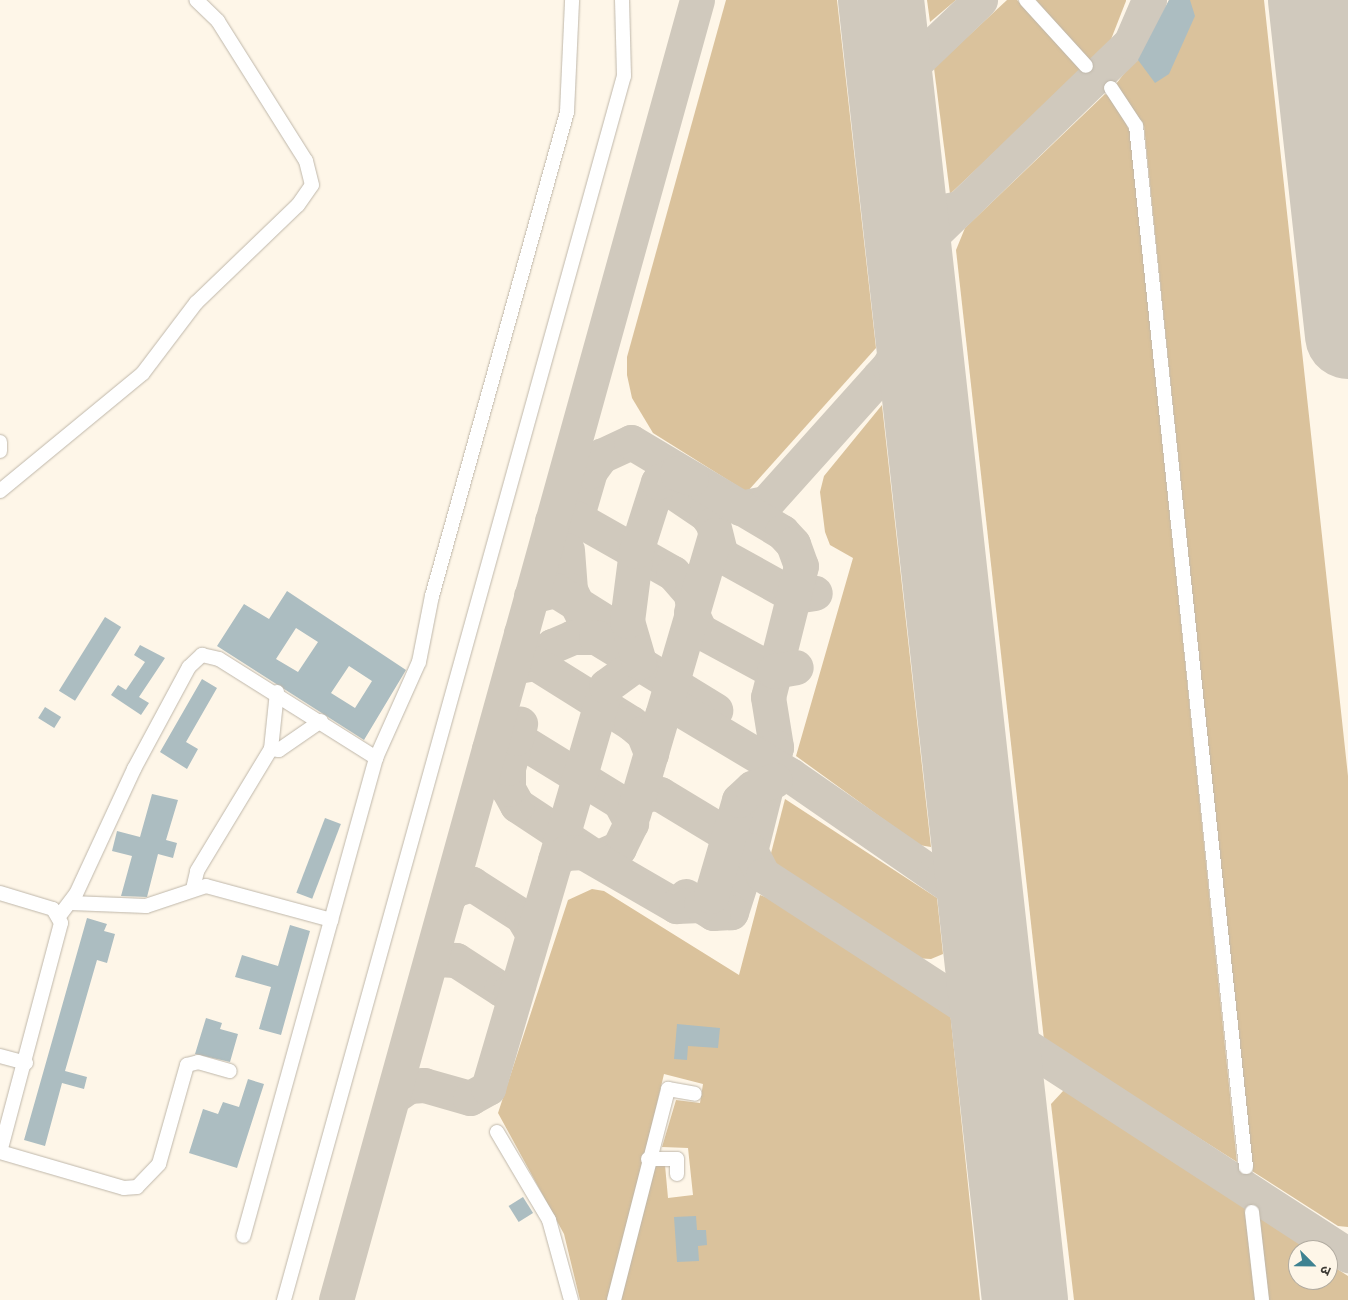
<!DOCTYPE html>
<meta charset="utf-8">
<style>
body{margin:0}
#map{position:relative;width:1348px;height:1300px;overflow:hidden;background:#fef6e8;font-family:"Golos Text","Noto Sans Devanagari",sans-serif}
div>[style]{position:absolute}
.green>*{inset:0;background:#dac29c}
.taxiway>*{height:35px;margin:-17.5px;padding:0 17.5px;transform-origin:17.5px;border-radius:17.5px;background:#d0c9bd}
.runway>*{height:86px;margin:-43px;padding:0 43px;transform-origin:43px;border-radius:43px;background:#d0c9bd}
.building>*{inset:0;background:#acbdc1;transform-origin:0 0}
.roads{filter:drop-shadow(0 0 1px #bfb7aa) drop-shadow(0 0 1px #bfb7aa)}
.minor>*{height:14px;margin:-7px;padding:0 7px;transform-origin:7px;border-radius:7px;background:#fff}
span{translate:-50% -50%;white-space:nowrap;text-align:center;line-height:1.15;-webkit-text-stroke:4px #fef6e8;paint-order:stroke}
.north{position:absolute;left:1288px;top:1240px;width:50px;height:50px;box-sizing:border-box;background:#fef6e8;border:1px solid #b1aba0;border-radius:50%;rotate:113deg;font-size:14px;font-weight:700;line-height:20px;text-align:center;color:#3d3a34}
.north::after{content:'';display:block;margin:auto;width:18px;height:22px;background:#3e8291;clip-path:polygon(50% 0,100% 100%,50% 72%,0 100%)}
</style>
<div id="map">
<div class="green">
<div style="clip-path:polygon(726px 0,837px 0,876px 348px,747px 492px,653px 433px,632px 398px,627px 375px,627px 357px)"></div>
<div style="clip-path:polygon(927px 0,956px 0,930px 22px)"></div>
<div style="clip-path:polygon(1007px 0,1017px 0,1082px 70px,950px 194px,934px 68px)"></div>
<div style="clip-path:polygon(1036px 0,1126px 0,1126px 1px,1110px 42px,1090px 62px)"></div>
<div style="clip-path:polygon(1169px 0,1264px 0,1348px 776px,1348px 1227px,1338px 1226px,1252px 1171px,1144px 126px,1116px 84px,1154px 35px)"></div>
<div style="clip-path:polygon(1105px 94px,1114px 99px,1130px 132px,1237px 1162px,1044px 1040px,956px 250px,965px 228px)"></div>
<div style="clip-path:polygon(882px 405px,931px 847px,919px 845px,796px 756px,853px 558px,830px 545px,825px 532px,820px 492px,824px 476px)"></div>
<div style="clip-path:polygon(785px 799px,937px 898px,943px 954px,931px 959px,914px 958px,769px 861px)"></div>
<div style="clip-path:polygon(592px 889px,604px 891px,739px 975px,760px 895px,779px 902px,950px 1011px,980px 1300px,621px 1300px,654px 1166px,665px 1165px,668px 1198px,693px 1195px,688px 1148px,662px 1147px,676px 1100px,700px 1103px,703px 1084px,664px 1074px,610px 1300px,580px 1300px,564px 1234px,498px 1113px,568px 900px)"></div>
<div style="clip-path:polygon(1064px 1090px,1247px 1209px,1256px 1300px,1074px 1300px,1051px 1104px)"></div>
<div style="clip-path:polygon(1258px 1216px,1309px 1250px,1298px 1250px,1298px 1280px,1328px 1280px,1328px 1263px,1348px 1276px,1348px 1300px,1267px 1300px)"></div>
</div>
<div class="taxiway">
<div style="left:882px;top:16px;width:34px;rotate:66deg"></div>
<div style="left:896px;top:47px;width:25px;rotate:14deg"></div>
<div style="left:920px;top:53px;width:14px;rotate:-34deg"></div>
<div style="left:1313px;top:20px;width:21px;rotate:-71deg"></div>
<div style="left:893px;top:107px;width:21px;rotate:-79deg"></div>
<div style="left:897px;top:86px;width:16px;rotate:-60deg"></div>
<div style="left:905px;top:72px;width:104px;rotate:-43.8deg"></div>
<div style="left:901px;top:179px;width:17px;rotate:73deg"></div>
<div style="left:906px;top:195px;width:21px;rotate:37deg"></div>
<div style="left:923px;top:208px;width:12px;rotate:24deg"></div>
<div style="left:934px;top:213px;width:26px;rotate:-11deg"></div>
<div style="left:879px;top:377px;width:20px;rotate:-15deg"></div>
<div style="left:898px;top:372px;width:24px;rotate:33deg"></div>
<div style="left:918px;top:385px;width:40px;rotate:75.6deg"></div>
<div style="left:669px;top:489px;width:45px;rotate:34deg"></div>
<div style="left:706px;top:514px;width:12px;rotate:55deg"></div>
<div style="left:713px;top:524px;width:32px;rotate:76deg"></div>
<div style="left:721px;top:555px;width:85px;rotate:29deg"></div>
<div style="left:795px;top:596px;width:20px;rotate:-9deg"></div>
<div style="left:740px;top:508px;width:26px;rotate:-11deg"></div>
<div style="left:766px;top:503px;width:184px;rotate:-48.1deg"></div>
<div style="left:889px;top:366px;width:52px;rotate:-62.4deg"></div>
<div style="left:913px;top:320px;width:52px;rotate:-87.8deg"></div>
<div style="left:915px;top:268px;width:33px;rotate:-65deg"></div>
<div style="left:929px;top:238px;width:281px;rotate:-44.1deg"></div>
<div style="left:1131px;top:42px;width:46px;rotate:-66.8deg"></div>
<div style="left:578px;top:512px;width:43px;rotate:-73.7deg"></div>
<div style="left:590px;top:471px;width:19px;rotate:-54deg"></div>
<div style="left:601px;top:456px;width:33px;rotate:-25deg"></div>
<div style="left:631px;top:442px;width:176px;rotate:30.8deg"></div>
<div style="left:782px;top:532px;width:16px;rotate:47deg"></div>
<div style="left:793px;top:544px;width:23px;rotate:70deg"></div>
<div style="left:801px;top:566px;width:135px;rotate:104.1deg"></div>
<div style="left:768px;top:697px;width:51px;rotate:80.9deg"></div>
<div style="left:776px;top:747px;width:115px;rotate:104deg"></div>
<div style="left:552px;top:521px;width:24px;rotate:-7deg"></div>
<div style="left:576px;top:518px;width:112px;rotate:29.6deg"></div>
<div style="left:673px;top:573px;width:28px;rotate:49deg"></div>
<div style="left:691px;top:594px;width:14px;rotate:82deg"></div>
<div style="left:567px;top:550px;width:40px;rotate:85.7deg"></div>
<div style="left:570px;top:590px;width:28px;rotate:64deg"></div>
<div style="left:531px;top:596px;width:25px;rotate:-14deg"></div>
<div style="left:555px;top:590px;width:89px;rotate:32.1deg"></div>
<div style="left:691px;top:612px;width:21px;rotate:65deg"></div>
<div style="left:700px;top:631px;width:84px;rotate:28.4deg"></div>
<div style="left:774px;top:671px;width:22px;rotate:-10deg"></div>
<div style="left:521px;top:633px;width:23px;rotate:75deg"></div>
<div style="left:527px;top:655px;width:11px;rotate:45deg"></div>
<div style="left:535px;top:663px;width:24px;rotate:-45deg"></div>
<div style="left:552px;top:646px;width:23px;rotate:-23deg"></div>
<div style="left:573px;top:637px;width:23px"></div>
<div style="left:596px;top:637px;width:140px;rotate:31.5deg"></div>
<div style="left:512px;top:667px;width:23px;rotate:-10deg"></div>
<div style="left:535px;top:663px;width:113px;rotate:32deg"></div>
<div style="left:631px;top:723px;width:16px;rotate:40deg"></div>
<div style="left:643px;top:733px;width:22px;rotate:68deg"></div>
<div style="left:662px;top:715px;width:17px;rotate:-24deg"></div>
<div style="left:678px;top:708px;width:131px;rotate:30.9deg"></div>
<div style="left:790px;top:775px;width:198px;rotate:34.7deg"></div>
<div style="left:953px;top:888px;width:48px;rotate:51.7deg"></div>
<div style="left:489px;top:749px;width:11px;rotate:-49deg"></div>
<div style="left:496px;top:741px;width:20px;rotate:-9deg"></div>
<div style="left:516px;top:738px;width:122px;rotate:31.6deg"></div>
<div style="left:620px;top:802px;width:24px;rotate:62deg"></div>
<div style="left:631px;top:823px;width:28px;rotate:116deg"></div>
<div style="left:619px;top:848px;width:24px;rotate:156deg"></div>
<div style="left:597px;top:858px;width:96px;rotate:-146.5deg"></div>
<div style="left:517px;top:805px;width:18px;rotate:-119deg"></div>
<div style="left:508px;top:789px;width:21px;rotate:-90deg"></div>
<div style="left:508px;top:768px;width:31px;rotate:-75deg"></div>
<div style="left:516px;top:738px;width:15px;rotate:-74deg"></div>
<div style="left:637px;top:800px;width:14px;rotate:-30deg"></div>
<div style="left:649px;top:793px;width:11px;rotate:5deg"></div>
<div style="left:660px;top:794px;width:85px;rotate:31.1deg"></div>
<div style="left:733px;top:838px;width:26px;rotate:54deg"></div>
<div style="left:748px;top:859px;width:56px;rotate:107.8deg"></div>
<div style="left:731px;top:912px;width:18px;rotate:177deg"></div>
<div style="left:713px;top:913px;width:32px;rotate:-148deg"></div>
<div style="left:633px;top:814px;width:291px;rotate:-73.6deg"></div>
<div style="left:750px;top:850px;width:28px;rotate:63deg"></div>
<div style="left:763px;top:875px;width:698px;rotate:33.01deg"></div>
<div style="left:556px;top:857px;width:178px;rotate:-73.7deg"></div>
<div style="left:606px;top:686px;width:41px;rotate:-36deg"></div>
<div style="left:639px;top:662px;width:43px;rotate:-106.3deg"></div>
<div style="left:627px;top:621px;width:71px;rotate:-82.7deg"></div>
<div style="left:636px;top:551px;width:72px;rotate:-72.3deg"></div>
<div style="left:658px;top:482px;width:21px;rotate:-25deg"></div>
<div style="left:677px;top:473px;width:15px;rotate:20deg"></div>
<div style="left:934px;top:873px;width:9px;rotate:18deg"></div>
<div style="left:943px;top:876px;width:23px;rotate:-18deg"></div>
<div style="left:965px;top:869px;width:25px;rotate:-69deg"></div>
<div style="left:448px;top:898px;width:9px;rotate:-58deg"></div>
<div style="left:453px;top:890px;width:20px;rotate:-18deg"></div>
<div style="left:472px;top:884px;width:59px;rotate:32.6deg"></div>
<div style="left:522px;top:916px;width:21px;rotate:59deg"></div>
<div style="left:430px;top:965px;width:8px;rotate:-50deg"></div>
<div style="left:435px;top:959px;width:21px;rotate:3deg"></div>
<div style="left:456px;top:960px;width:54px;rotate:32.8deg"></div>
<div style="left:501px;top:989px;width:9px;rotate:13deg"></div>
<div style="left:510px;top:991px;width:10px;rotate:-37deg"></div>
<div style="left:988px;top:970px;width:39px;rotate:78deg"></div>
<div style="left:996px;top:1008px;width:33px;rotate:51deg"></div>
<div style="left:970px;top:1014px;width:37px;rotate:56deg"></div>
<div style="left:991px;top:1045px;width:50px;rotate:77.3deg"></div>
<div style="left:393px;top:1097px;width:19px;rotate:-35deg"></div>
<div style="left:409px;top:1086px;width:15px;rotate:-4deg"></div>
<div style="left:424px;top:1085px;width:48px;rotate:15.8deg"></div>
<div style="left:470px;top:1098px;width:21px;rotate:-29deg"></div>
<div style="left:488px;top:1088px;width:238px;rotate:-73.6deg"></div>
<div style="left:555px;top:860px;width:12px;rotate:-35deg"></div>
<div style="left:565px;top:853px;width:18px;rotate:-3deg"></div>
<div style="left:583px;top:852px;width:108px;rotate:30.1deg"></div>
<div style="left:676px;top:906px;width:25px;rotate:-2deg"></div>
<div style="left:701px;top:905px;width:13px;rotate:-42deg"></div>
<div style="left:711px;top:896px;width:100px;rotate:-73.7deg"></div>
<div style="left:739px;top:800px;width:18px;rotate:-43deg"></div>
<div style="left:752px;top:788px;width:24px;rotate:-19deg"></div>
<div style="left:336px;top:1300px;width:1349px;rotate:-74.48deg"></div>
</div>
<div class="runway">
<div style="left:881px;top:0;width:1308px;rotate:83.68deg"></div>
<div style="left:1311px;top:0;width:338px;rotate:83.7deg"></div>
</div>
<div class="building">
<div style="clip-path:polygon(1169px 0,1190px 0,1195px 16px,1169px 74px,1155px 83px,1138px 60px)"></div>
<div style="clip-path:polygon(evenodd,287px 591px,406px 670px,364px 740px,217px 646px,244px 604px,269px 619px,287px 591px,296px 628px,318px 642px,298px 672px,276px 659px,296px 628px,287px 591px,349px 666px,372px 681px,355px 708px,331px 693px,349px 666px)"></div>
<div style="left:105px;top:617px;width:19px;height:87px;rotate:32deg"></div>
<div style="clip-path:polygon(140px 645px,165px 658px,139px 697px,149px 703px,141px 715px,111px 695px,118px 685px,126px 690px,145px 662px,134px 655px)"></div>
<div style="clip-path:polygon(202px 679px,217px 688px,186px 742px,198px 749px,187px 769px,160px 752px)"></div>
<div style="left:45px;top:707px;width:19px;height:13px;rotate:32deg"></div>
<div style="clip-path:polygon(152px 794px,178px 800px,166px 840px,177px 843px,173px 858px,158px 854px,147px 897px,121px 896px,132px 856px,112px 851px,117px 831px,140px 837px)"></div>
<div style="left:325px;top:818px;width:17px;height:80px;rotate:21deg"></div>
<div style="clip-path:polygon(87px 918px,107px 924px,104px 931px,115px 934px,107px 963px,97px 960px,65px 1071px,87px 1077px,84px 1089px,62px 1083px,45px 1146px,24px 1140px)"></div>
<div style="clip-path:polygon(290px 925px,310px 931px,281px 1035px,259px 1029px,271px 987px,235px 977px,242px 955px,278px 966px)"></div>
<div style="clip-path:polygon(206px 1018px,222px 1023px,220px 1029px,238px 1034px,230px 1062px,195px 1054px)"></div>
<div style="clip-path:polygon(677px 1024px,720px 1028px,718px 1048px,688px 1046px,687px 1060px,674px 1059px)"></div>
<div style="clip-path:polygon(248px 1079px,264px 1084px,237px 1168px,189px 1153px,203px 1109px,218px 1114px,223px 1102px,239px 1107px)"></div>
<div style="left:523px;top:1197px;width:19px;height:17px;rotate:58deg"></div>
<div style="clip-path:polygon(696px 1216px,697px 1230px,706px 1230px,707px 1245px,698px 1246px,699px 1261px,677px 1262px,674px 1217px)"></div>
</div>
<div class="roads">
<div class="minor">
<div style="left:1026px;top:0;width:89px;rotate:47.7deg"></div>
<div style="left:1111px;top:88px;width:45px;rotate:56.7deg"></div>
<div style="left:1136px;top:126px;width:1047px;rotate:83.97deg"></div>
<div style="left:0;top:442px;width:9px;rotate:90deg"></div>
<div style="left:0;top:491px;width:185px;rotate:-39.5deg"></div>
<div style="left:143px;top:373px;width:88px;rotate:-52.9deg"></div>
<div style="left:196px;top:303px;width:141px;rotate:-43.9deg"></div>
<div style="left:298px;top:205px;width:24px;rotate:-55deg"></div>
<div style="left:312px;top:185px;width:25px;rotate:-104deg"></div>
<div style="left:306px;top:161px;width:165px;rotate:-122.2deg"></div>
<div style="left:218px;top:21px;width:30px;rotate:-136deg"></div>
<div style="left:277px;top:692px;width:57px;rotate:96deg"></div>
<div style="left:271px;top:749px;width:8px;rotate:7deg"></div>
<div style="left:279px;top:750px;width:51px;rotate:-34.6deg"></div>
<div style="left:376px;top:758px;width:105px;rotate:-65.9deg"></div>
<div style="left:419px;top:662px;width:67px;rotate:-78.9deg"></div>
<div style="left:432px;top:596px;width:502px;rotate:-74.41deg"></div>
<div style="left:567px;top:112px;width:112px;rotate:-87.4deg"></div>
<div style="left:193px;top:889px;width:18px;rotate:-77deg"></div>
<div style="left:197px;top:871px;width:143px;rotate:-58.8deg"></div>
<div style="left:0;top:893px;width:55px;rotate:16.8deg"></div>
<div style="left:53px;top:909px;width:16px;rotate:60deg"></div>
<div style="left:61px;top:923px;width:237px;rotate:104.9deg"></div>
<div style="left:71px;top:903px;width:75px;rotate:2.3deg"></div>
<div style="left:146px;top:906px;width:63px;rotate:-18.4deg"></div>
<div style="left:206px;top:886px;width:130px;rotate:15.2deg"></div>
<div style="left:60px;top:915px;width:26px;rotate:-53deg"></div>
<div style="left:76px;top:894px;width:138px;rotate:-65.1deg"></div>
<div style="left:134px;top:769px;width:116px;rotate:-61.7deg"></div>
<div style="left:189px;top:667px;width:18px;rotate:-43deg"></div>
<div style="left:202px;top:655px;width:17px;rotate:13deg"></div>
<div style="left:219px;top:659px;width:186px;rotate:32.2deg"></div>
<div style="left:376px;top:758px;width:496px;rotate:105.5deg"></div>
<div style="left:0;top:1056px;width:27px;rotate:15deg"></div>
<div style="left:497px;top:1132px;width:102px;rotate:59.4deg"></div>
<div style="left:549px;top:1220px;width:83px;rotate:74.6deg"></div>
<div style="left:0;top:1152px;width:129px;rotate:16.2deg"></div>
<div style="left:124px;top:1188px;width:13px;rotate:-4deg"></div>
<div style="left:137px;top:1187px;width:32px;rotate:-46deg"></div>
<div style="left:159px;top:1164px;width:103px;rotate:-74.2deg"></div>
<div style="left:187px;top:1065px;width:11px;rotate:-15deg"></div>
<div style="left:198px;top:1062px;width:33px;rotate:16deg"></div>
<div style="left:648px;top:1159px;width:29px"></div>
<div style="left:677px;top:1159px;width:15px;rotate:90deg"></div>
<div style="left:1252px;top:1212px;width:89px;rotate:83.5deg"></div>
<div style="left:284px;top:1300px;width:1270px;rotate:-74.48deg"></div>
<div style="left:624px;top:76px;width:76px;rotate:-91.5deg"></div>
<div style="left:614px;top:1300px;width:218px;rotate:-75.6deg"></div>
<div style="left:668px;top:1089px;width:27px;rotate:10deg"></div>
</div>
</div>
<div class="north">उ</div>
</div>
